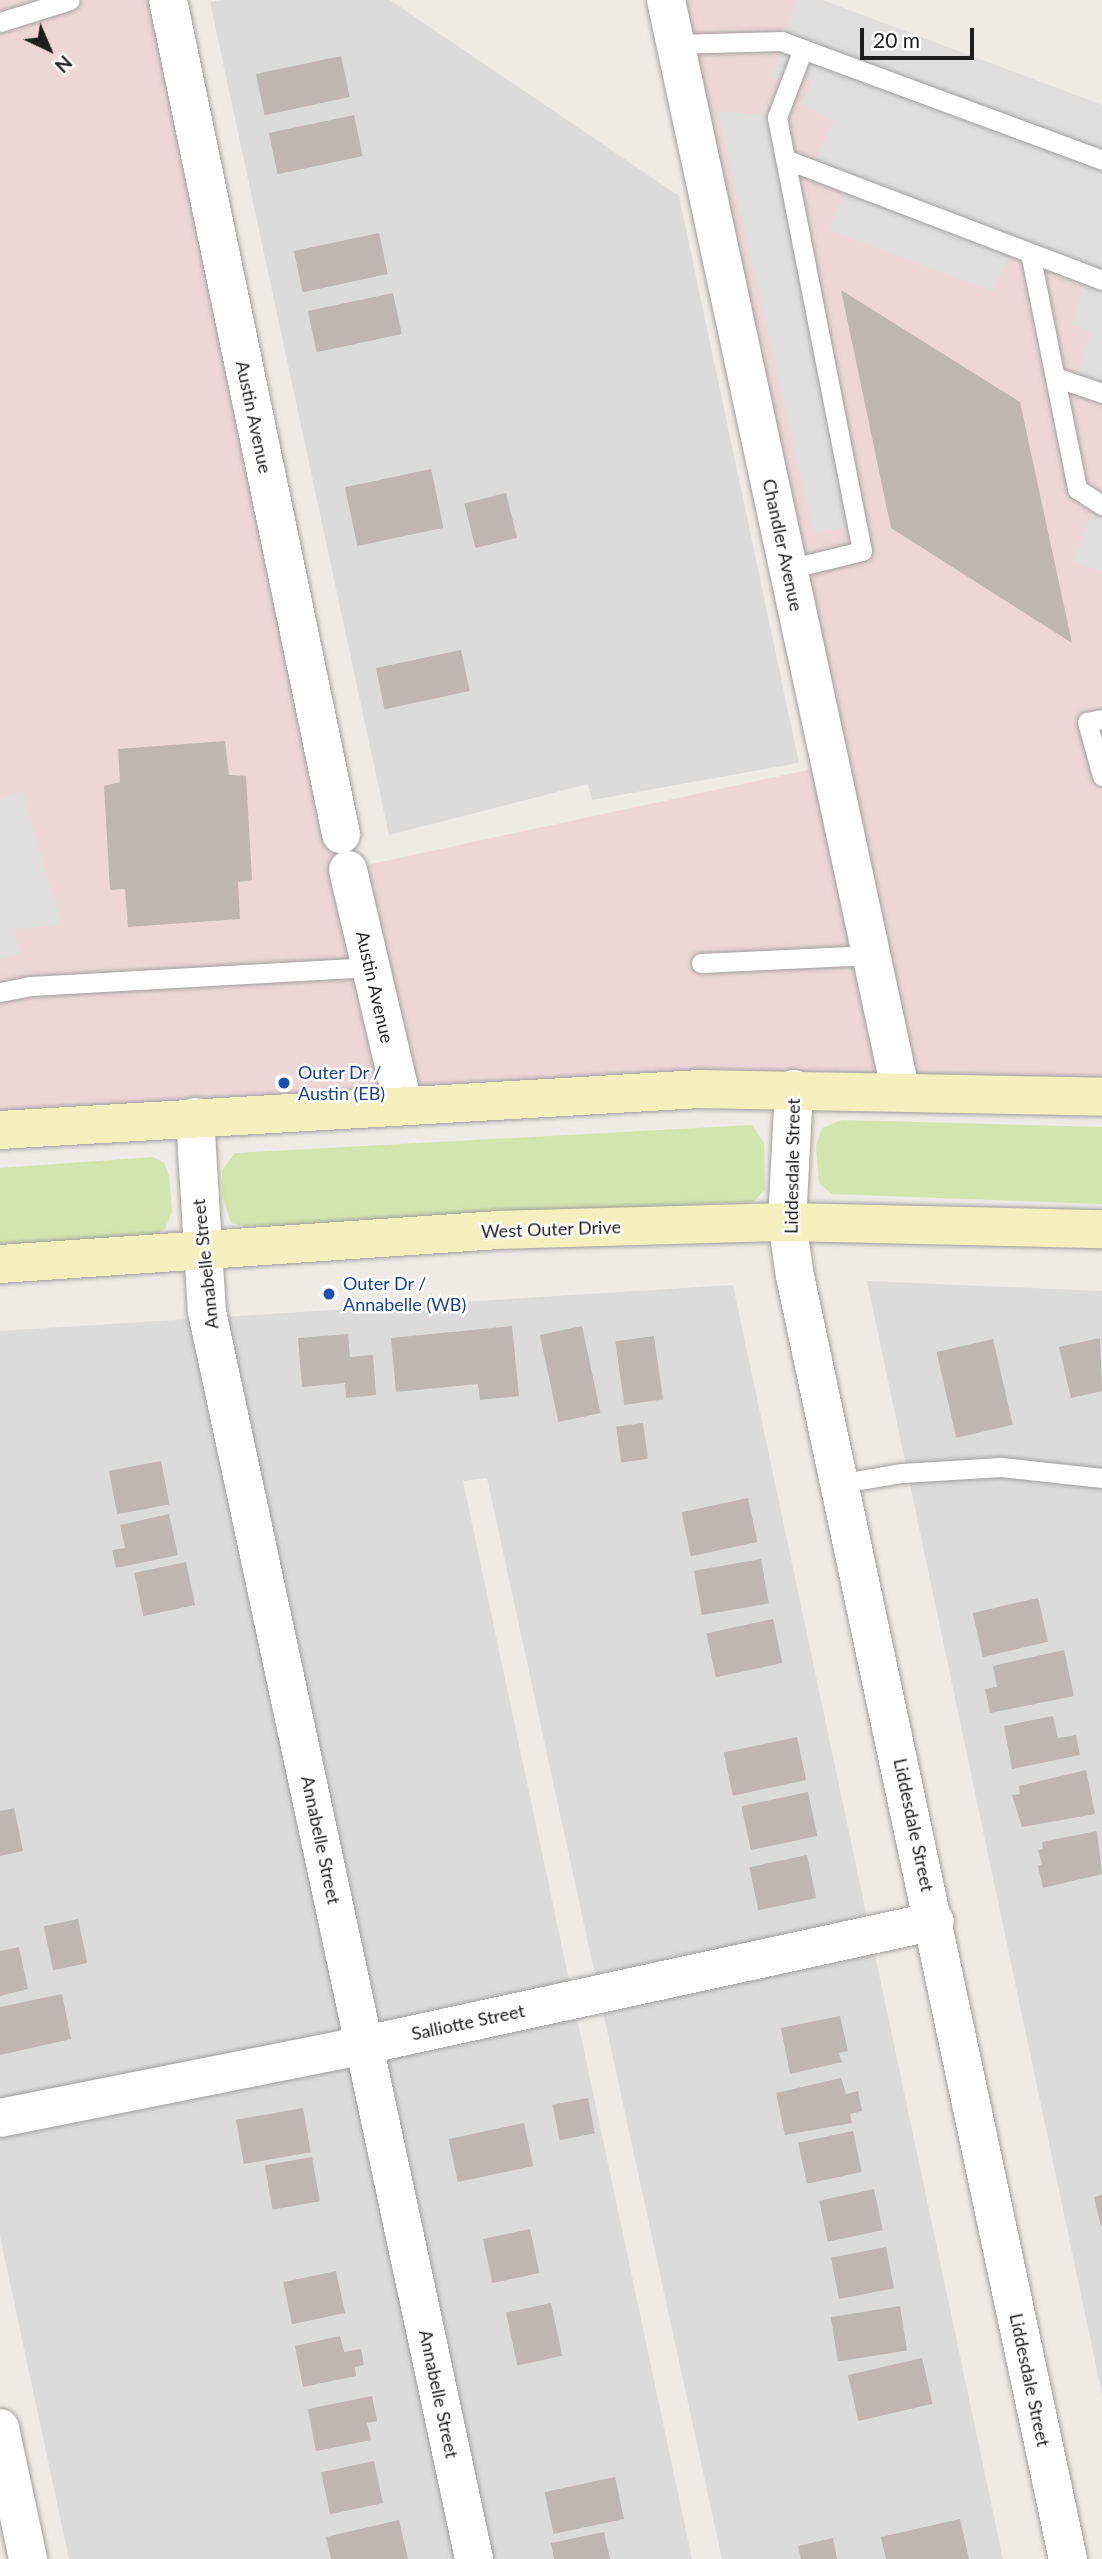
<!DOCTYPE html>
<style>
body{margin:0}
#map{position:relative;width:1102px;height:2559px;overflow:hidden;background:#eeeae5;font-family:Lato,sans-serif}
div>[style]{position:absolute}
.residential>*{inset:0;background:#dcdbdb}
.commercial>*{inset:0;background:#eed6d8}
.grass>*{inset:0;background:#d2e5af}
.parking>*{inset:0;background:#dedede}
.building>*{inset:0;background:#bfb5b2;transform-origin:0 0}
.roads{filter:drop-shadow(0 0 2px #9f9f9f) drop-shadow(0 0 2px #9f9f9f)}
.service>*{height:19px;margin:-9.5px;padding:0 9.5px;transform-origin:9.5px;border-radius:9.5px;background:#fff}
.minor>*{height:38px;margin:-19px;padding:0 19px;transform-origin:19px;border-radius:19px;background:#fff}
.secondary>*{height:38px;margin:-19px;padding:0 19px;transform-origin:19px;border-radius:19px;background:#f5efbd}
.dots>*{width:19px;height:19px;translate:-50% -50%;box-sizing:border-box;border:4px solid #fff;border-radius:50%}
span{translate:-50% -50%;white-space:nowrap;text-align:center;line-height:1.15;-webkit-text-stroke:5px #fff;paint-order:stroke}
.street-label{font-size:18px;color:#1e1e1e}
.transit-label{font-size:18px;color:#164399}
.left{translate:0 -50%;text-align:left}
.north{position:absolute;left:14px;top:14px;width:70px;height:70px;-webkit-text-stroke:5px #fff;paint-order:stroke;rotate:136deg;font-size:19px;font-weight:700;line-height:28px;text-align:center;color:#1e1e1e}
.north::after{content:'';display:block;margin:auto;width:24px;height:32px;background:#1e1e1e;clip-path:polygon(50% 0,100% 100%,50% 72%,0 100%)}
.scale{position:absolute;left:860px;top:28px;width:114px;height:32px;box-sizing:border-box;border:4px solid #1e1e1e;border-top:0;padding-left:9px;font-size:21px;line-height:24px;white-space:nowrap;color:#1e1e1e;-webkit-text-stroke:5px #fff;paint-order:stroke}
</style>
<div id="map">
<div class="residential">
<div style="clip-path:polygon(221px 0,390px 0,679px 196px,799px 763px,592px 800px,588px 784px,389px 835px,210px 2px)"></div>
<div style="clip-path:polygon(867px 1281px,1102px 1291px,1102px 2394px)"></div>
<div style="clip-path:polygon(733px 1285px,1003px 2559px,722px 2559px,487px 1478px,463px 1481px,692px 2559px,69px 2559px,0 2236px,0 1331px)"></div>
</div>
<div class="commercial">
<div style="clip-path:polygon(0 0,168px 0,348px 869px,831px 765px,666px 0,822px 0,1102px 105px,1102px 1097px,1013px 1091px,0 1130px)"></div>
</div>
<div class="grass">
<div style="clip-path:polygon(842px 1120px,1102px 1127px,1102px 1204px,832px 1194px,819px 1183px,816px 1146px,822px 1128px)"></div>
<div style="clip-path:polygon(752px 1125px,764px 1143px,765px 1190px,753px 1202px,247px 1227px,231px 1223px,222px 1194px,222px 1170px,235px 1153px)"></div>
<div style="clip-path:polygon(153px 1157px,164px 1163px,169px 1176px,172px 1212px,165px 1229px,154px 1235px,0 1245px,0 1168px)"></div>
</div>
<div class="parking">
<div style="clip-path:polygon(796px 0,822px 0,1102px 105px,1102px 393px,1076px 385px,1091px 332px,1073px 324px,1086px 274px,1015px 247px,993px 291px,829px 230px,848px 184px,811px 169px,834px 121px,802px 104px,812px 82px,794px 72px,771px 80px)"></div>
<div style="clip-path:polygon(718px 111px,777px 117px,857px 525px,814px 533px)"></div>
<div style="clip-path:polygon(1102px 487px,1102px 571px,1073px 562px)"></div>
<div style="clip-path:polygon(22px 791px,62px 925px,13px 929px,21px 954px,0 959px,0 799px)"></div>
</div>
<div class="building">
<div style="left:341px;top:56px;width:42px;height:87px;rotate:78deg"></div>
<div style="left:354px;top:115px;width:42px;height:87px;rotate:78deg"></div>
<div style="left:379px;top:233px;width:42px;height:87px;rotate:78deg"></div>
<div style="clip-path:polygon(841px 290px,1020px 402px,1072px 643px,891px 528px)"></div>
<div style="left:393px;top:293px;width:42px;height:87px;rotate:78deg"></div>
<div style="left:431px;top:469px;width:60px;height:88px;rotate:78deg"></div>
<div style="left:506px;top:493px;width:46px;height:43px;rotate:76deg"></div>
<div style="left:461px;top:650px;width:42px;height:87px;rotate:78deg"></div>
<div style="clip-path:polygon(225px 741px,229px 775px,246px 776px,252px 880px,238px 882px,240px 919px,128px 927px,125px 889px,110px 890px,104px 786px,120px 782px,118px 749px)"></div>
<div style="clip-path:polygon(512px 1326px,519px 1396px,480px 1400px,478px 1384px,396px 1392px,391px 1338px)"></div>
<div style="left:582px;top:1326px;width:89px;height:43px;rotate:78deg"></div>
<div style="clip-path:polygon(348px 1334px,350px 1357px,373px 1355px,376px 1395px,346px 1398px,345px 1383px,302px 1387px,298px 1338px)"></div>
<div style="left:654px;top:1336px;width:64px;height:39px;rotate:82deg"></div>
<div style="clip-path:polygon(1100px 1338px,1102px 1391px,1071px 1398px,1059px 1347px)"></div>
<div style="left:993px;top:1339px;width:88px;height:58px;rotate:77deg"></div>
<div style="left:643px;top:1423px;width:36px;height:27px;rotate:82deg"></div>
<div style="left:161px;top:1461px;width:44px;height:53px;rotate:79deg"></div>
<div style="left:748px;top:1498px;width:45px;height:68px;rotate:78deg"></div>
<div style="clip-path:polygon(169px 1514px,178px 1555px,116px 1568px,112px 1550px,125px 1548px,120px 1525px)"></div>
<div style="left:761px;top:1559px;width:45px;height:68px;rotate:80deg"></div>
<div style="left:186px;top:1562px;width:44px;height:53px;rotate:78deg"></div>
<div style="left:1038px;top:1598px;width:45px;height:67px;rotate:77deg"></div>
<div style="left:773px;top:1619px;width:45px;height:68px;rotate:78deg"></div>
<div style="clip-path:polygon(1064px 1650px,1074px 1696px,990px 1713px,985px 1689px,997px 1687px,993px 1666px)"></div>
<div style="clip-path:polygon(1053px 1716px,1058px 1738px,1076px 1735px,1080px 1755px,1012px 1769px,1004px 1726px)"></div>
<div style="left:797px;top:1737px;width:44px;height:75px;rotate:78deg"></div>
<div style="clip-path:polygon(1086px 1770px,1095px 1814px,1022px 1827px,1012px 1795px,1020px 1794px,1019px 1786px)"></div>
<div style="left:808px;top:1792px;width:45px;height:68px;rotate:78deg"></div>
<div style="clip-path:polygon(14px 1808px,23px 1851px,0 1856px,0 1811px)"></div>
<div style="clip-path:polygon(1097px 1831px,1102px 1874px,1043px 1888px,1038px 1866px,1042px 1864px,1038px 1850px,1043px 1849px,1042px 1842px)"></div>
<div style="left:807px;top:1855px;width:44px;height:59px;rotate:78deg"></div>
<div style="left:78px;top:1919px;width:45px;height:35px;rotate:78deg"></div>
<div style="clip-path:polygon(19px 1947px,28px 1989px,0 1996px,0 1951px)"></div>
<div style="clip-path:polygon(62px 1994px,71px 2039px,0 2055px,0 2007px)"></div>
<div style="clip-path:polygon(840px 2016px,848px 2051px,839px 2053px,842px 2062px,790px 2074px,781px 2028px)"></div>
<div style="clip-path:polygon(841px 2078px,846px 2094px,858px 2091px,862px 2111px,850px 2114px,852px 2123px,785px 2135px,776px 2093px)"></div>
<div style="left:588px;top:2098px;width:36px;height:36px;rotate:79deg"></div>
<div style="left:303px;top:2108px;width:45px;height:68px;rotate:80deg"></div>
<div style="left:524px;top:2123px;width:44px;height:77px;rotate:78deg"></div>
<div style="left:853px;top:2131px;width:42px;height:56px;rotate:78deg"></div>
<div style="left:312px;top:2157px;width:45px;height:48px;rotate:80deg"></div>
<div style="left:874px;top:2189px;width:42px;height:56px;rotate:78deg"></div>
<div style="clip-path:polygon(1102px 2195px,1102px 2226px,1101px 2226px,1094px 2197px)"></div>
<div style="left:530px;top:2229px;width:45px;height:48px;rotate:78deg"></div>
<div style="left:886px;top:2247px;width:42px;height:56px;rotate:79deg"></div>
<div style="left:336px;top:2271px;width:43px;height:54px;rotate:78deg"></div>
<div style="left:551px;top:2303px;width:54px;height:46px;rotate:78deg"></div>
<div style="left:900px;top:2306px;width:45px;height:70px;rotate:81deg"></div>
<div style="clip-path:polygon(340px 2336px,344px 2352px,361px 2349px,364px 2365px,355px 2367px,356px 2376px,303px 2387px,295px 2346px)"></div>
<div style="left:922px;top:2358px;width:47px;height:76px;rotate:77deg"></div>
<div style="clip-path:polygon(372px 2396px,377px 2421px,367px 2423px,371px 2440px,316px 2451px,308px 2409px)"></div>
<div style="left:374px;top:2461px;width:43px;height:54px;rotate:78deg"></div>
<div style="left:615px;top:2477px;width:43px;height:72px;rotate:78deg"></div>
<div style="clip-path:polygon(960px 2519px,969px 2559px,886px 2559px,881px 2537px)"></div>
<div style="clip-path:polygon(399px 2520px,408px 2559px,331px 2559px,326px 2537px)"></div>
<div style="clip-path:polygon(604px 2532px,610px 2559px,554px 2559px,551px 2543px)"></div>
<div style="clip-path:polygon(833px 2538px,837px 2559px,801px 2559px,798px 2546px)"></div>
</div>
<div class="roads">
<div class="service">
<div style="left:0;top:22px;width:73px;rotate:-17.4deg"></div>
<div style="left:676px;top:44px;width:105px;rotate:-1.6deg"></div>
<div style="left:781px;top:41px;width:342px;rotate:20.3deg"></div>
<div style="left:785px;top:159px;width:339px;rotate:20.9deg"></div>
<div style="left:1030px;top:253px;width:241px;rotate:78.7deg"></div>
<div style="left:1077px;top:489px;width:30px;rotate:33deg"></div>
<div style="left:1055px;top:377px;width:50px;rotate:18.8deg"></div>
<div style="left:788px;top:569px;width:76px;rotate:-13.7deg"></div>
<div style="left:862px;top:551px;width:442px;rotate:-101.1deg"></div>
<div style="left:777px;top:117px;width:73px;rotate:-69.1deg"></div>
<div style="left:1102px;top:719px;width:15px;rotate:169deg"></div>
<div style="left:1087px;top:722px;width:56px;rotate:74.5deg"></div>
<div style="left:701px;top:963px;width:170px;rotate:-2.7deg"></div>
<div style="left:0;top:992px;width:32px;rotate:-11deg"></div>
<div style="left:31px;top:986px;width:341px;rotate:-3.2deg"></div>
<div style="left:842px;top:1483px;width:61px;rotate:-9.5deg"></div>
<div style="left:902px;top:1473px;width:99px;rotate:-3.5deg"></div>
<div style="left:1001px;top:1467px;width:102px;rotate:6.2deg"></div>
</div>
<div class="minor">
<div style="left:168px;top:0;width:852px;rotate:78.28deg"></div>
<div style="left:666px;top:0;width:1114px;rotate:77.87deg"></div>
<div style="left:348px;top:870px;width:240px;rotate:76.8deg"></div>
<div style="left:794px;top:1089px;width:133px;rotate:93deg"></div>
<div style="left:787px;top:1222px;width:55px;rotate:81.6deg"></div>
<div style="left:795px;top:1276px;width:1312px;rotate:77.99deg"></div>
<div style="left:195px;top:1117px;width:195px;rotate:86.5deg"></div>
<div style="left:207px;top:1312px;width:1275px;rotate:77.91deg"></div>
<div style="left:0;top:2118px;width:372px;rotate:-11.3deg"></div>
<div style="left:365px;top:2045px;width:583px;rotate:-12.27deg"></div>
<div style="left:0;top:2428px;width:134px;rotate:77.9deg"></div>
</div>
<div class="secondary">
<div style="left:0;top:1130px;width:702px;rotate:-3.35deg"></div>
<div style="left:701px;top:1089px;width:401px;rotate:1.1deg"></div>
<div style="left:0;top:1264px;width:497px;rotate:-3.9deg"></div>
<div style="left:496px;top:1230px;width:291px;rotate:-1.6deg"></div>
<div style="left:787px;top:1222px;width:315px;rotate:1.3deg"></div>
</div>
</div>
<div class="dots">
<div style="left:284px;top:1083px;background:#1a4fb4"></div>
<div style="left:329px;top:1294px;background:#1a4fb4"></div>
</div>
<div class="street-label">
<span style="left:254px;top:417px;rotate:78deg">Austin Avenue</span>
<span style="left:783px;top:545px;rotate:78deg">Chandler Avenue</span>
<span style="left:375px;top:987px;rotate:77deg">Austin Avenue</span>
<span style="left:792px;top:1166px;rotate:-89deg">Liddesdale Street</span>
<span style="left:551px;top:1229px;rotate:-2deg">West Outer Drive</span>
<span style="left:205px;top:1264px;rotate:-96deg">Annabelle Street</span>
<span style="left:914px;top:1825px;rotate:78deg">Liddesdale Street</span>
<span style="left:321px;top:1840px;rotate:78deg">Annabelle Street</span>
<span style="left:468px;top:2022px;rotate:-12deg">Salliotte Street</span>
<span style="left:1030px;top:2380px;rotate:78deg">Liddesdale Street</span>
<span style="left:439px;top:2394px;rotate:78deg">Annabelle Street</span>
</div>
<div class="transit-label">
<span class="left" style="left:298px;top:1083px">Outer Dr /<br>Austin (EB)</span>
<span class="left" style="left:343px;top:1294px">Outer Dr /<br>Annabelle (WB)</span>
</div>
<div class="north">N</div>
<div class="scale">20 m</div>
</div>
